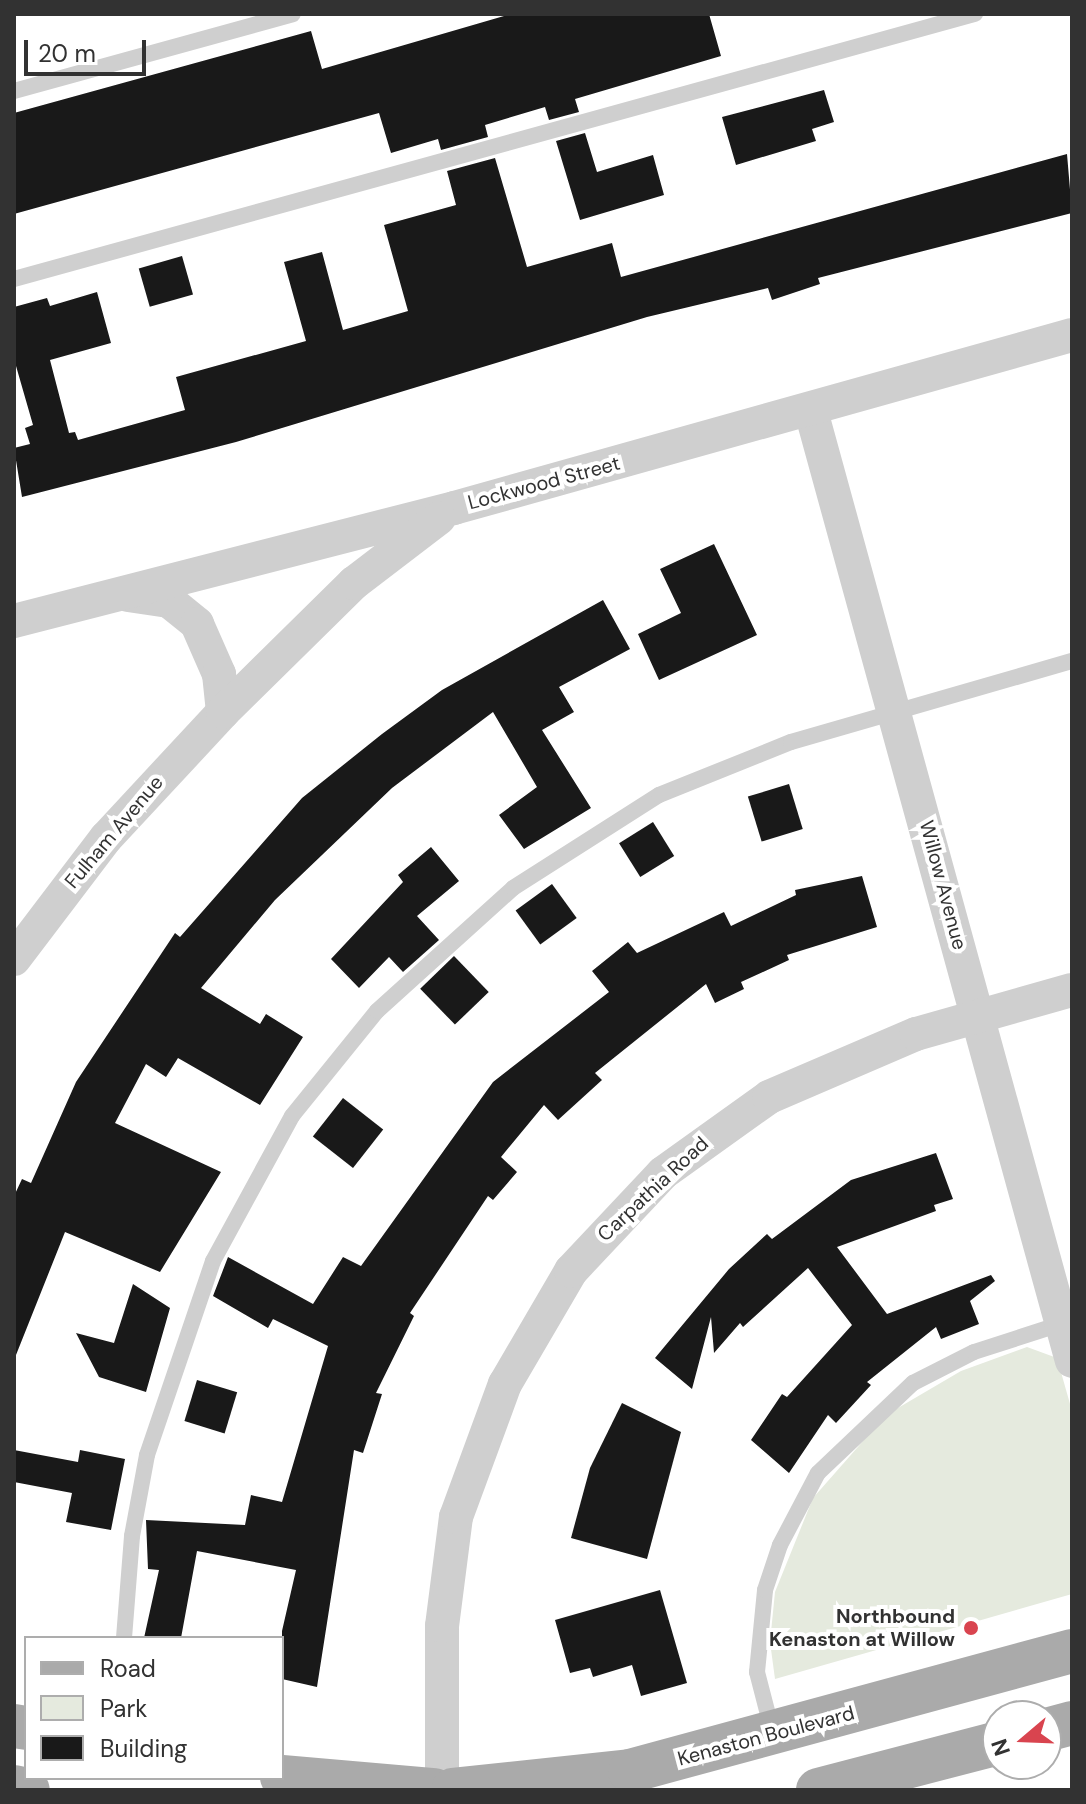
<!DOCTYPE html>
<style>
body{margin:0}
#map{position:relative;width:1086px;height:1804px;overflow:hidden;background:#fff;font-family:"DM Sans",sans-serif}
div>[style]{position:absolute}
.green>*{inset:0;background:#e5eade}
.building>*{inset:0;background:#191919;transform-origin:0 0}
.service>*{height:16px;margin:-8px;padding:0 8px;transform-origin:8px;border-radius:8px;background:#cfcfcf}
.minor>*{height:34px;margin:-17px;padding:0 17px;transform-origin:17px;border-radius:17px;background:#cfcfcf}
.primary>*{height:44px;margin:-22px;padding:0 22px;transform-origin:22px;border-radius:22px;background:#aaa}
.dots>*{width:22px;height:22px;translate:-50% -50%;box-sizing:border-box;border:4px solid #fff;border-radius:50%}
span{translate:-50% -50%;white-space:nowrap;text-align:center;line-height:1.15;-webkit-text-stroke:8px #fff;paint-order:stroke}
.street-label{font-size:20px;color:#323232}
.poi-label{font-size:20px;color:#323232;font-weight:700}
.right{translate:-100% -50%;text-align:right}
.frame{position:absolute;inset:0;border:16px solid #323232;pointer-events:none}
.legend{position:absolute;left:24px;top:1636px;width:260px;height:144px;box-sizing:border-box;background:#fff;border:2px solid #adadad;margin:0;padding:10px 14px;list-style:none;font-size:24px;color:#323232}
.legend li{display:flex;align-items:center;gap:16px;height:40px}
.legend b{width:40px;border:2px solid #adadad}
.north{position:absolute;left:982px;top:1700px;width:80px;height:80px;box-sizing:border-box;background:#fff;border:2px solid #adadad;border-radius:50%;rotate:251deg;font-size:22px;font-weight:700;line-height:32px;text-align:center;color:#323232}
.north::after{content:'';display:block;margin:auto;width:28px;height:36px;background:#d9444f;clip-path:polygon(50% 0,100% 100%,50% 72%,0 100%)}
.scale{position:absolute;left:24px;top:40px;width:122px;height:36px;box-sizing:border-box;border:4px solid #323232;border-top:0;padding-left:10px;font-size:24px;line-height:28px;white-space:nowrap;color:#323232;-webkit-text-stroke:6px #fff;paint-order:stroke}
</style>
<div id="map">
<div class="green">
<div style="clip-path:polygon(1027px 1347px,1057px 1358px,1072px 1411px,1072px 1594px,775px 1679px,770px 1642px,775px 1592px,813px 1498px,886px 1415px,961px 1371px)"></div>
</div>
<div class="building">
<div style="clip-path:polygon(511px 14px,709px 14px,721px 56px,575px 99px,579px 112px,549px 120px,545px 107px,485px 125px,488px 137px,441px 150px,438px 139px,391px 153px,379px 113px,14px 214px,14px 113px,311px 31px,322px 69px)"></div>
<div style="clip-path:polygon(824px 90px,834px 122px,812px 129px,816px 141px,736px 165px,722px 117px)"></div>
<div style="clip-path:polygon(585px 133px,597px 172px,653px 155px,664px 195px,580px 220px,556px 141px)"></div>
<div style="clip-path:polygon(1067px 154px,1072px 213px,818px 278px,820px 284px,772px 300px,768px 288px,647px 317px,236px 442px,22px 497px,14px 448px,30px 444px,25px 428px,33px 425px,14px 359px,14px 307px,47px 298px,50px 306px,97px 292px,111px 343px,50px 360px,69px 433px,75px 432px,78px 440px,185px 410px,176px 377px,306px 341px,284px 262px,322px 252px,343px 330px,408px 311px,384px 225px,456px 205px,447px 171px,495px 158px,527px 267px,612px 243px,621px 277px)"></div>
<div style="left:182px;top:256px;width:40px;height:45px;rotate:74deg"></div>
<div style="clip-path:polygon(714px 544px,757px 635px,659px 680px,638px 634px,681px 613px,660px 569px)"></div>
<div style="clip-path:polygon(603px 600px,630px 649px,559px 687px,574px 712px,542px 730px,591px 808px,524px 849px,499px 815px,537px 787px,493px 712px,392px 788px,275px 900px,201px 988px,260px 1024px,266px 1014px,303px 1037px,260px 1105px,178px 1058px,166px 1077px,146px 1064px,115px 1123px,221px 1172px,160px 1272px,65px 1232px,14px 1360px,14px 1196px,22px 1179px,31px 1183px,76px 1082px,175px 933px,180px 937px,302px 798px,382px 734px,442px 690px)"></div>
<div style="left:789px;top:784px;width:47px;height:43px;rotate:73deg"></div>
<div style="left:653px;top:822px;width:40px;height:40px;rotate:58deg"></div>
<div style="clip-path:polygon(431px 847px,459px 881px,417px 916px,439px 940px,403px 972px,389px 957px,359px 988px,331px 959px,403px 882px,398px 875px)"></div>
<div style="clip-path:polygon(862px 876px,877px 927px,787px 955px,789px 960px,741px 982px,744px 989px,715px 1003px,706px 984px,595px 1073px,602px 1080px,558px 1120px,544px 1105px,501px 1157px,517px 1172px,493px 1200px,488px 1196px,410px 1313px,414px 1316px,376px 1393px,382px 1394px,363px 1453px,354px 1450px,317px 1687px,282px 1679px,282px 1631px,296px 1570px,197px 1551px,181px 1638px,144px 1638px,159px 1570px,148px 1569px,146px 1520px,245px 1525px,251px 1495px,282px 1502px,328px 1346px,273px 1319px,268px 1328px,213px 1296px,228px 1257px,313px 1304px,343px 1257px,361px 1266px,493px 1082px,609px 992px,592px 971px,628px 942px,637px 953px,724px 912px,731px 926px,796px 895px,795px 890px)"></div>
<div style="left:552px;top:884px;width:42px;height:45px;rotate:54deg"></div>
<div style="left:454px;top:956px;width:50px;height:47px;rotate:46deg"></div>
<div style="left:343px;top:1098px;width:51px;height:49px;rotate:38deg"></div>
<div style="clip-path:polygon(936px 1153px,953px 1199px,934px 1205px,936px 1211px,837px 1247px,887px 1314px,991px 1275px,995px 1281px,970px 1301px,979px 1324px,941px 1339px,936px 1327px,867px 1382px,871px 1385px,836px 1423px,828px 1415px,789px 1473px,751px 1440px,782px 1394px,787px 1397px,852px 1325px,808px 1268px,743px 1327px,740px 1323px,714px 1353px,711px 1317px,692px 1389px,655px 1358px,729px 1269px,767px 1234px,772px 1239px,851px 1180px)"></div>
<div style="clip-path:polygon(133px 1284px,170px 1308px,146px 1392px,99px 1377px,76px 1333px,114px 1343px)"></div>
<div style="left:197px;top:1380px;width:42px;height:43px;rotate:17deg"></div>
<div style="clip-path:polygon(622px 1403px,681px 1432px,647px 1559px,571px 1538px,590px 1468px)"></div>
<div style="clip-path:polygon(14px 1450px,78px 1462px,80px 1450px,125px 1459px,111px 1530px,66px 1522px,72px 1493px,14px 1482px)"></div>
<div style="clip-path:polygon(660px 1590px,687px 1683px,641px 1696px,632px 1665px,593px 1677px,590px 1668px,570px 1673px,555px 1620px)"></div>
</div>
<div class="service">
<div style="left:14px;top:91px;width:289px;rotate:-15.4deg"></div>
<div style="left:14px;top:279px;width:997px;rotate:-15.42deg"></div>
<div style="left:124px;top:1638px;width:102px;rotate:-85.5deg"></div>
<div style="left:132px;top:1536px;width:82px;rotate:-79.5deg"></div>
<div style="left:147px;top:1455px;width:205px;rotate:-71.2deg"></div>
<div style="left:213px;top:1261px;width:165px;rotate:-61.4deg"></div>
<div style="left:292px;top:1116px;width:135px;rotate:-51deg"></div>
<div style="left:377px;top:1011px;width:183px;rotate:-42.1deg"></div>
<div style="left:513px;top:888px;width:173px;rotate:-32.5deg"></div>
<div style="left:659px;top:795px;width:142px;rotate:-21.9deg"></div>
<div style="left:791px;top:742px;width:292px;rotate:-16.1deg"></div>
<div style="left:772px;top:1730px;width:60px;rotate:-104.5deg"></div>
<div style="left:757px;top:1672px;width:82px;rotate:-84.4deg"></div>
<div style="left:765px;top:1590px;width:47px;rotate:-71.6deg"></div>
<div style="left:780px;top:1545px;width:81px;rotate:-62.2deg"></div>
<div style="left:818px;top:1473px;width:131px;rotate:-43.5deg"></div>
<div style="left:913px;top:1383px;width:68px;rotate:-26.9deg"></div>
<div style="left:974px;top:1352px;width:98px;rotate:-17.9deg"></div>
</div>
<div class="minor">
<div style="left:811px;top:411px;width:985px;rotate:74.64deg"></div>
<div style="left:128px;top:595px;width:41px;rotate:8.3deg"></div>
<div style="left:169px;top:601px;width:36px;rotate:39deg"></div>
<div style="left:197px;top:624px;width:55px;rotate:66.3deg"></div>
<div style="left:219px;top:674px;width:38px;rotate:84deg"></div>
<div style="left:14px;top:621px;width:454px;rotate:-14.4deg"></div>
<div style="left:454px;top:508px;width:642px;rotate:-15.64deg"></div>
<div style="left:14px;top:959px;width:152px;rotate:-52.8deg"></div>
<div style="left:106px;top:838px;width:172px;rotate:-47.1deg"></div>
<div style="left:223px;top:712px;width:184px;rotate:-44.6deg"></div>
<div style="left:354px;top:583px;width:107px;rotate:-37.4deg"></div>
<div style="left:442px;top:1790px;width:164px;rotate:-90deg"></div>
<div style="left:442px;top:1626px;width:110px;rotate:-82.7deg"></div>
<div style="left:456px;top:1517px;width:142px;rotate:-69.8deg"></div>
<div style="left:505px;top:1384px;width:131px;rotate:-59.7deg"></div>
<div style="left:571px;top:1271px;width:134px;rotate:-46.8deg"></div>
<div style="left:663px;top:1173px;width:130px;rotate:-35.6deg"></div>
<div style="left:769px;top:1097px;width:160px;rotate:-23.2deg"></div>
<div style="left:916px;top:1034px;width:162px;rotate:-15.8deg"></div>
</div>
<div class="primary">
<div style="left:14px;top:1726px;width:12px;rotate:9deg"></div>
<div style="left:1046px;top:1730px;width:27px;rotate:-15deg"></div>
<div style="left:282px;top:1777px;width:153px;rotate:4.9deg"></div>
<div style="left:14px;top:1787px;width:14px;rotate:12deg"></div>
<div style="left:453px;top:1790px;width:178px;rotate:-6.1deg"></div>
<div style="left:630px;top:1771px;width:458px;rotate:-15.2deg"></div>
<div style="left:818px;top:1790px;width:186px;rotate:-14.6deg"></div>
</div>
<div class="dots">
<div style="left:971px;top:1628px;background:#d9444f"></div>
</div>
<div class="street-label">
<span style="left:544px;top:483px;rotate:-15deg">Lockwood Street</span>
<span style="left:114px;top:832px;rotate:-50deg">Fulham Avenue</span>
<span style="left:943px;top:885px;rotate:75deg">Willow Avenue</span>
<span style="left:653px;top:1189px;rotate:-43deg">Carpathia Road</span>
<span style="left:766px;top:1736px;rotate:-15deg">Kenaston Boulevard</span>
</div>
<div class="poi-label">
<span class="right" style="left:955px;top:1628px">Northbound<br>Kenaston at Willow</span>
</div>
<div class="frame"></div>
<ul class="legend">
<li><b style="height:10px;background:#aaa"></b>Road</li>
<li><b style="height:22px;background:#e5eade"></b>Park</li>
<li><b style="height:22px;background:#191919"></b>Building</li>
</ul>
<div class="north">N</div>
<div class="scale">20 m</div>
</div>
